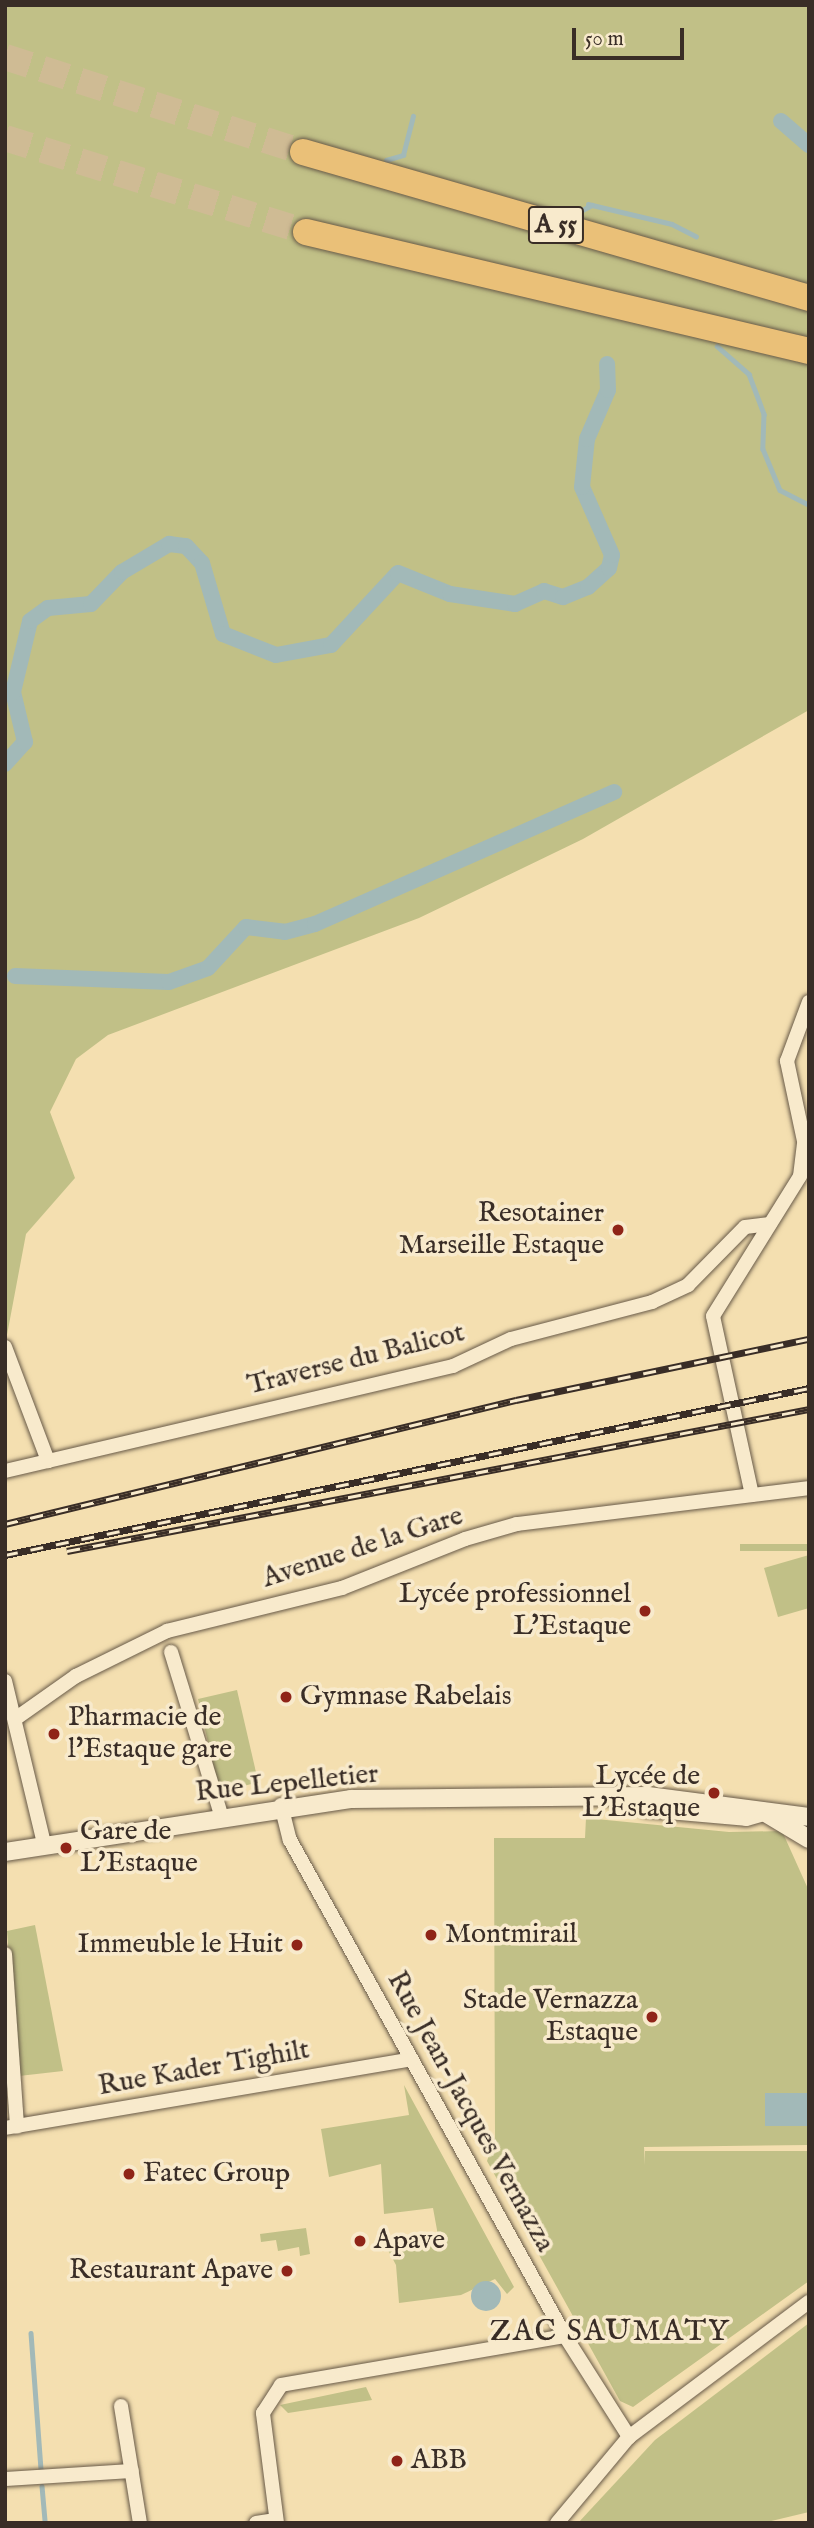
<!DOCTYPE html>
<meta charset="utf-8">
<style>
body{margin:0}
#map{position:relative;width:814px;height:2528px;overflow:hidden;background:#f4dfb0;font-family:"IM FELL English",serif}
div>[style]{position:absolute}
.green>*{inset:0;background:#c1c087;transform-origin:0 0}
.water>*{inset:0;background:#a2b9b8;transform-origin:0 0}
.round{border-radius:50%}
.stream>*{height:4.5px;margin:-2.25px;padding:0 2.25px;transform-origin:2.25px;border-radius:2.25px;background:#a2b9b8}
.canal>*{height:16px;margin:-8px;padding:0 8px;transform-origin:8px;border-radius:8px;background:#a2b9b8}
.motorway-tunnel>*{height:26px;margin-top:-13px;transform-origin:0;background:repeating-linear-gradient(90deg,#cfbb94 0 26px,transparent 0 39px)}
.roads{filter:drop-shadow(0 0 2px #685a48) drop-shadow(0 0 2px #685a48)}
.minor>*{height:14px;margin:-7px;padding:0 7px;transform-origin:7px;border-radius:7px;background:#f8eacc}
.tertiary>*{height:18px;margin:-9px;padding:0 9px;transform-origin:9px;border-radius:9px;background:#f8eacc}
.motorway>*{height:26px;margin:-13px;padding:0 13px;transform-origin:13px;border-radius:13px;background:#eac078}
.rail>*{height:7px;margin-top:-3.5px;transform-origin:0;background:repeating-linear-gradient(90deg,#f8eacc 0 13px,#392d26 0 26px);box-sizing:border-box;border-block:2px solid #392d26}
.dots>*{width:19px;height:19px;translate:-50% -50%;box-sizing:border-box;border:4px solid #f8eacc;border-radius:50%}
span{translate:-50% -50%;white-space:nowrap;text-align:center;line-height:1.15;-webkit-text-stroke:7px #f8eacc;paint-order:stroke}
.shield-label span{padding:2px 5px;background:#f8eacc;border:2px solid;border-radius:5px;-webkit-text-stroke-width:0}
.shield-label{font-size:26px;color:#392d26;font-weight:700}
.poi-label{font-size:28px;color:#392d26}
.right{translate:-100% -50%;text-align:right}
.left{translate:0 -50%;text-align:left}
.street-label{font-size:28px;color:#392d26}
.neighbourhood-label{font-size:30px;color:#392d26;letter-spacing:2px}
.frame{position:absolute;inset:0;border:7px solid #392d26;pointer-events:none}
.scale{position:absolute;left:572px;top:28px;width:112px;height:32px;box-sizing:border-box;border:4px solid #392d26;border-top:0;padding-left:9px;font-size:21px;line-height:24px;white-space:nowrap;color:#392d26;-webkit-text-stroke:5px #f8eacc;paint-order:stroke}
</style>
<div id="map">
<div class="green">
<div style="clip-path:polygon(5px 5px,809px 5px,809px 710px,583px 839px,419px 918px,108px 1035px,76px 1059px,50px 1112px,75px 1178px,26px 1234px,7px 1335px)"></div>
<div style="left:809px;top:1544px;width:7px;height:69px;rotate:90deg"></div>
<div style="clip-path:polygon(809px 1555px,809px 1608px,778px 1617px,764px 1568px)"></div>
<div style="left:237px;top:1690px;width:95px;height:40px;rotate:77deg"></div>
<div style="clip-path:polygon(586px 1818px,729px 1832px,782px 1831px,809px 1891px,809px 2145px,644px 2147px,645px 2165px,645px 2151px,809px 2151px,809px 2281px,633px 2407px,620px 2401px,487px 2161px,495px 2137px,494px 1838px,585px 1838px)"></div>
<div style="clip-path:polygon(35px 1925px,63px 2071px,19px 2076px,7px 1931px)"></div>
<div style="clip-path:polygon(404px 2085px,514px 2287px,507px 2294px,495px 2279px,461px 2295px,399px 2303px,396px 2265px,388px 2250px,439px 2241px,433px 2208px,384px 2214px,381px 2164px,329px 2177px,321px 2129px,409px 2115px)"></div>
<div style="clip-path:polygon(306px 2228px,310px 2254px,300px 2256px,299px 2247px,278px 2251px,276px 2240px,261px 2242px,260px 2234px)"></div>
<div style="clip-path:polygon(809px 2323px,809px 2512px,763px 2523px,578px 2523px,655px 2440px)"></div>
<div style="clip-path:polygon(366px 2387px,372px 2400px,288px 2413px,280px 2405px)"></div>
</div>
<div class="water">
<div style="left:809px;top:2093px;width:33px;height:44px;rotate:90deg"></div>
<div class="round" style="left:471px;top:2281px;width:30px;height:30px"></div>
</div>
<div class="stream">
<div style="left:386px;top:160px;width:18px;rotate:-16deg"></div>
<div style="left:403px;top:155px;width:40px;rotate:-75.6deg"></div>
<div style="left:588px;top:204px;width:86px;rotate:13.4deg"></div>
<div style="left:672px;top:224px;width:27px;rotate:27deg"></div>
<div style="left:575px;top:214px;width:19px;rotate:-28deg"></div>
<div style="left:717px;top:346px;width:43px;rotate:41.2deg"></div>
<div style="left:749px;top:374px;width:43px;rotate:69.4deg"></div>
<div style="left:764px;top:414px;width:35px;rotate:92deg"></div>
<div style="left:763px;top:449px;width:44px;rotate:67.5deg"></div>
<div style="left:780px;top:490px;width:33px;rotate:27deg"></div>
<div style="left:31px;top:2333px;width:137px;rotate:85.8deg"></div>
<div style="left:42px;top:2486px;width:37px;rotate:85deg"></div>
</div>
<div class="canal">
<div style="left:781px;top:121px;width:37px;rotate:41deg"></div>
<div style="left:5px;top:764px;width:30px;rotate:-48deg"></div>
<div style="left:25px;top:742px;width:51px;rotate:-103.5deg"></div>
<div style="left:13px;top:692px;width:73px;rotate:-76.5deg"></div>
<div style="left:30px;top:621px;width:22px;rotate:-36deg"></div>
<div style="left:48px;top:608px;width:43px;rotate:-5.3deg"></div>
<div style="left:91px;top:604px;width:45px;rotate:-45.9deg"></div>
<div style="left:122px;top:572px;width:55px;rotate:-30.8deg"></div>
<div style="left:169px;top:544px;width:17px;rotate:7deg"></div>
<div style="left:186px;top:546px;width:23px;rotate:47deg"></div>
<div style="left:202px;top:563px;width:74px;rotate:73.5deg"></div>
<div style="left:223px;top:634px;width:57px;rotate:21.6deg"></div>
<div style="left:276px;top:655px;width:56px;rotate:-10.3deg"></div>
<div style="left:331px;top:645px;width:98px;rotate:-47.1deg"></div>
<div style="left:398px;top:573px;width:56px;rotate:22deg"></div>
<div style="left:450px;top:594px;width:66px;rotate:8.7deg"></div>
<div style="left:515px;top:604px;width:32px;rotate:-24deg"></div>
<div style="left:544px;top:591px;width:20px;rotate:18deg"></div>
<div style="left:563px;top:597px;width:27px;rotate:-22deg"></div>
<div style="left:588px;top:587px;width:28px;rotate:-42deg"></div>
<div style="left:609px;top:568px;width:13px;rotate:-77deg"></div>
<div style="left:612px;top:555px;width:74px;rotate:-113.8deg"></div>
<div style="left:582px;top:487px;width:48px;rotate:-84.1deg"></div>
<div style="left:587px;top:439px;width:53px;rotate:-66.8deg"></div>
<div style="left:608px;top:390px;width:26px;rotate:-92deg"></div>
<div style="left:15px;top:976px;width:154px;rotate:2.2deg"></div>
<div style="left:169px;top:982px;width:41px;rotate:-19.7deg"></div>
<div style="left:208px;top:968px;width:56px;rotate:-47.2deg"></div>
<div style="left:246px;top:927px;width:39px;rotate:7deg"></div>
<div style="left:285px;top:932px;width:31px;rotate:-15deg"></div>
<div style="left:315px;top:924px;width:327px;rotate:-23.8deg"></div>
</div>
<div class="motorway-tunnel">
<div style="left:5px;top:57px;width:313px;rotate:17.7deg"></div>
<div style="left:5px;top:138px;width:315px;rotate:17.3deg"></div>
</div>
<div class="roads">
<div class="minor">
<div style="left:5px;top:1347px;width:122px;rotate:69.3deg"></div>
<div style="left:48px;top:1461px;width:44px;rotate:166.9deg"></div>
<div style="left:48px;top:1461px;width:416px;rotate:-13.2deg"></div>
<div style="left:453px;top:1366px;width:64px;rotate:-25deg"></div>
<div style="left:511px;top:1339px;width:146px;rotate:-14.7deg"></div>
<div style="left:652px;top:1302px;width:40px;rotate:-25deg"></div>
<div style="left:688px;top:1285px;width:81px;rotate:-45.5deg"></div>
<div style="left:745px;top:1227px;width:25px;rotate:-7deg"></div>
<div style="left:752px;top:1495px;width:183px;rotate:-102.3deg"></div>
<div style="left:713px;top:1316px;width:165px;rotate:-58.1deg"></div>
<div style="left:800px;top:1176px;width:35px;rotate:-83deg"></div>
<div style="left:804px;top:1141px;width:82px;rotate:-102deg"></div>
<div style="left:787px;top:1061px;width:63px;rotate:-69.6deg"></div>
<div style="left:171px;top:1652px;width:170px;rotate:72.9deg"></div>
<div style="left:5px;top:1681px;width:167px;rotate:76.5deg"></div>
<div style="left:15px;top:1719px;width:75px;rotate:-35.2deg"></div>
<div style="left:76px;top:1676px;width:102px;rotate:-26.3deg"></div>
<div style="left:167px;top:1631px;width:180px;rotate:-13.8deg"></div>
<div style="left:342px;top:1588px;width:132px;rotate:-21.7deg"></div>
<div style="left:465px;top:1539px;width:54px;rotate:-16.1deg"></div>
<div style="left:517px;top:1524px;width:294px;rotate:-7deg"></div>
<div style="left:281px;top:1805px;width:36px;rotate:76deg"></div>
<div style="left:290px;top:1840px;width:567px;rotate:60.99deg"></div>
<div style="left:565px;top:2336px;width:120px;rotate:57.6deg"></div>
<div style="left:5px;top:1954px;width:173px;rotate:86deg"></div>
<div style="left:5px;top:2128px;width:412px;rotate:-9.6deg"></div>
<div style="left:121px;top:2406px;width:119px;rotate:80.8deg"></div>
<div style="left:5px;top:2479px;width:127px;rotate:-3.6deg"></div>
<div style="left:256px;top:2523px;width:20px;rotate:-9deg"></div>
<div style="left:277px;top:2523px;width:111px;rotate:-97.3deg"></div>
<div style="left:263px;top:2413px;width:33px;rotate:-57deg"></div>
<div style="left:281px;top:2385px;width:288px;rotate:-9.8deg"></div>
<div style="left:557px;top:2523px;width:112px;rotate:-50.1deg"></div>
<div style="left:629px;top:2437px;width:225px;rotate:-36.9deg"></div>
</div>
<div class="tertiary">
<div style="left:646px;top:1808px;width:100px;rotate:5.1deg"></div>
<div style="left:746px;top:1817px;width:19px;rotate:-16deg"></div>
<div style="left:764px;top:1812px;width:52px;rotate:31deg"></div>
<div style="left:5px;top:1852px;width:350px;rotate:-8.7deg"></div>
<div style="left:351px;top:1799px;width:297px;rotate:-0.6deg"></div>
<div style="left:648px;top:1796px;width:162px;rotate:7.4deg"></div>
</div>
<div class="motorway">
<div style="left:303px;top:152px;width:527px;rotate:16.09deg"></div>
<div style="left:306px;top:232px;width:517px;rotate:13.31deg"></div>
</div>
</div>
<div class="rail">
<div style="left:5px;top:1524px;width:526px;rotate:-13.64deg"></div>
<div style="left:516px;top:1400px;width:299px;rotate:-11.8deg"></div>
<div style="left:67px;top:1551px;width:755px;rotate:-10.83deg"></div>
<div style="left:5px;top:1555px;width:821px;rotate:-11.73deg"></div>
</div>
<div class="dots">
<div style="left:618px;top:1230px;background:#8f2418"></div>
<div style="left:645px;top:1611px;background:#8f2418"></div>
<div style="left:286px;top:1697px;background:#8f2418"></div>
<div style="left:54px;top:1734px;background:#8f2418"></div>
<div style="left:714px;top:1793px;background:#8f2418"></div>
<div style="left:66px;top:1848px;background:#8f2418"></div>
<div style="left:431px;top:1935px;background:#8f2418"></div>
<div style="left:297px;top:1945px;background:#8f2418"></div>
<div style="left:652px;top:2017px;background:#8f2418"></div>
<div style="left:129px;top:2174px;background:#8f2418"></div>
<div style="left:360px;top:2241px;background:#8f2418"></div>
<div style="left:287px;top:2271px;background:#8f2418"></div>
<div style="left:397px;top:2461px;background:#8f2418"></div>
</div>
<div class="shield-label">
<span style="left:556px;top:225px">A 55</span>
</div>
<div class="poi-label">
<span class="right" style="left:604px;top:1230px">Resotainer<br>Marseille Estaque</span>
<span class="right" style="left:631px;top:1611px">Lycée professionnel<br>L'Estaque</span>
<span class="left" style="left:300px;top:1697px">Gymnase Rabelais</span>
<span class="left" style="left:68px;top:1734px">Pharmacie de<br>l'Estaque gare</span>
<span class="right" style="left:700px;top:1793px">Lycée de<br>L'Estaque</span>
<span class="left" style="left:80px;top:1848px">Gare de<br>L'Estaque</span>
<span class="left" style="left:445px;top:1935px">Montmirail</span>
<span class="right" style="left:283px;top:1945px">Immeuble le Huit</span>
<span class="right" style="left:638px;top:2017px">Stade Vernazza<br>Estaque</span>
<span class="left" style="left:143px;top:2174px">Fatec Group</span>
<span class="left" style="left:374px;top:2241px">Apave</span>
<span class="right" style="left:273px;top:2271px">Restaurant Apave</span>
<span class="left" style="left:411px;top:2461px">ABB</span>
</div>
<div class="street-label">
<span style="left:356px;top:1360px;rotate:-14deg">Traverse du Balicot</span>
<span style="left:363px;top:1548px;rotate:-18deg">Avenue de la Gare</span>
<span style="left:287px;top:1784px;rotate:-6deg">Rue Lepelletier</span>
<span style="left:204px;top:2069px;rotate:-10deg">Rue Kader Tighilt</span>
<span style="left:470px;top:2112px;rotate:61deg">Rue Jean-Jacques Vernazza</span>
</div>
<div class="neighbourhood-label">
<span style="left:610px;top:2332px">ZAC SAUMATY</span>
</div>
<div class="frame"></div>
<div class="scale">50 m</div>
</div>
